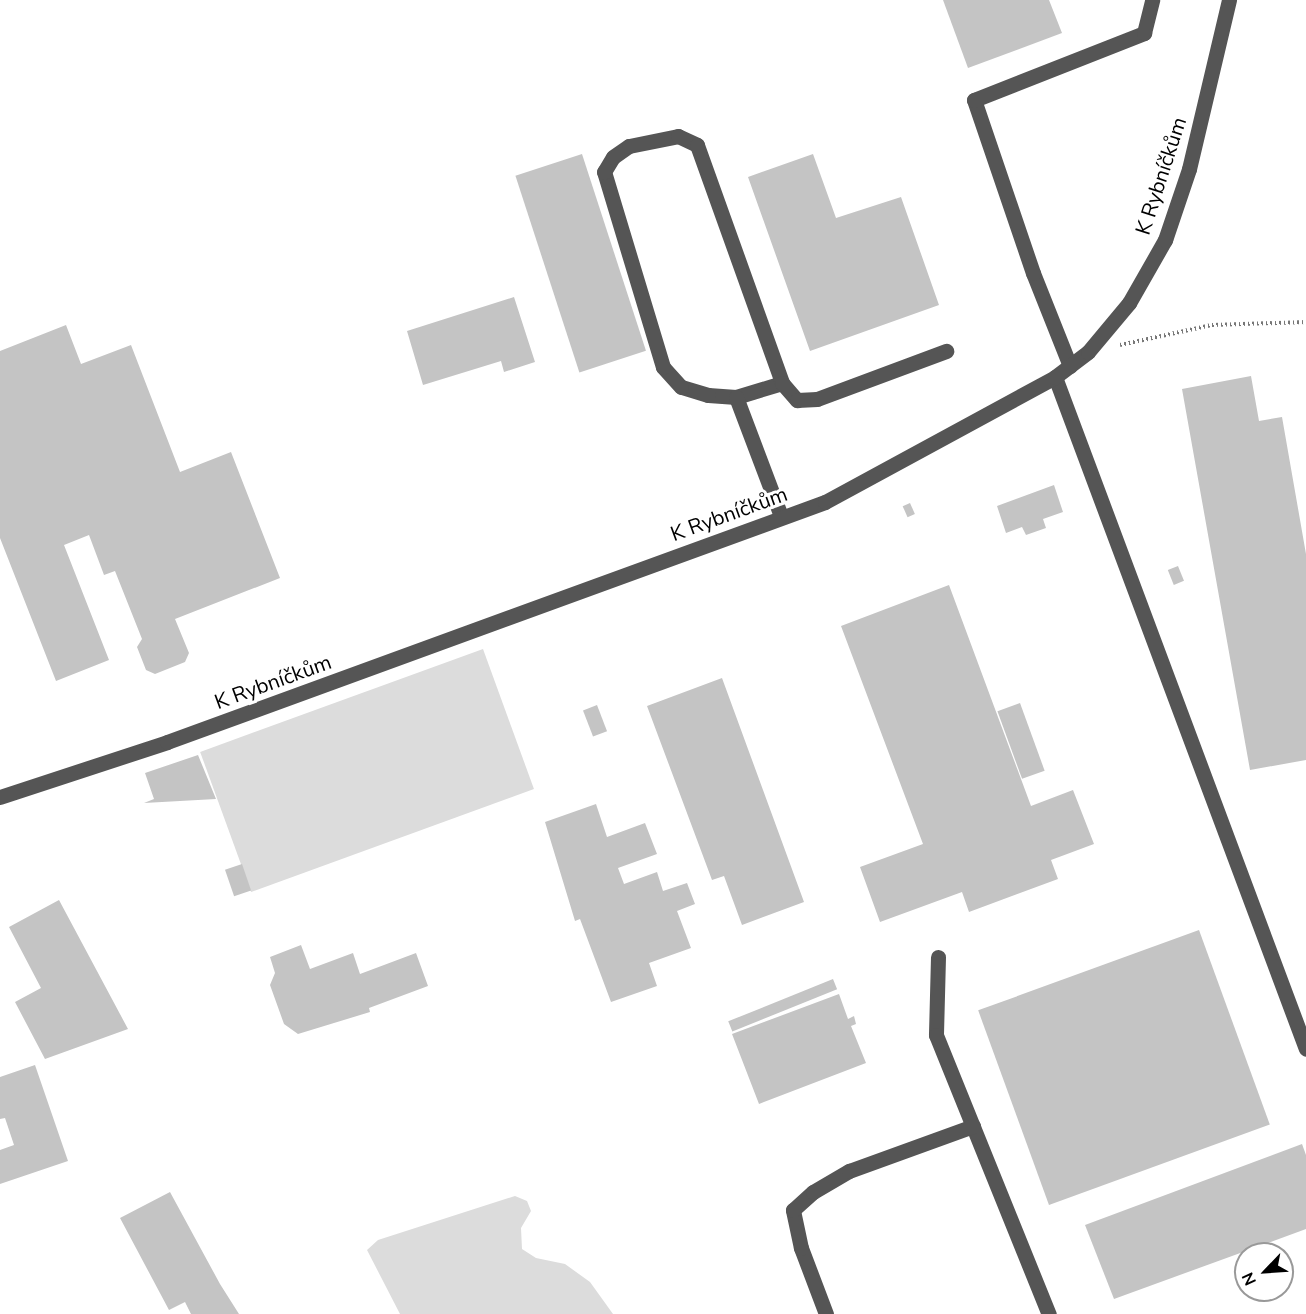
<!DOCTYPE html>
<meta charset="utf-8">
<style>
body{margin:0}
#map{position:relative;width:1306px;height:1314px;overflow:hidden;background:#fff;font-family:"Nunito Sans",sans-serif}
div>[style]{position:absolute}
.green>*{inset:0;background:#dcdcdc;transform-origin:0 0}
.building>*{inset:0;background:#c4c4c4;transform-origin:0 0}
.path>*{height:4px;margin-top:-2px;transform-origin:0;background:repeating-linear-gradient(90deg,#777 0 1.5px,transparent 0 4.5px)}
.minor>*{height:15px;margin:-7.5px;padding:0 7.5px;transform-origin:7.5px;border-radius:7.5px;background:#555}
span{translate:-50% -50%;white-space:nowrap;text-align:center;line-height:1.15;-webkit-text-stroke:6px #fff;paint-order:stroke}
.street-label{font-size:21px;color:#000}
.north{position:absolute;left:1234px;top:1242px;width:60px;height:60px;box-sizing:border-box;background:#fff;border:2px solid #999;border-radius:50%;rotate:245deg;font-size:16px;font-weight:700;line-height:24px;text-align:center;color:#000}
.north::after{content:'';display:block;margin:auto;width:21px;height:27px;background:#000;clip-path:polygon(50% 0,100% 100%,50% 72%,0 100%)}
</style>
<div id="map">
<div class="green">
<div style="left:483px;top:649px;width:149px;height:301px;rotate:70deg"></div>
<div style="clip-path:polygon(515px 1196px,527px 1201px,531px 1211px,521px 1228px,522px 1249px,536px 1258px,565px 1264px,590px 1282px,613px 1314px,400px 1314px,367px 1250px,378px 1240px)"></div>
</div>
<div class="building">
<div style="clip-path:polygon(943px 0,1049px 0,1062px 33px,968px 68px)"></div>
<div style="left:582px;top:154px;width:207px;height:70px;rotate:72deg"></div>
<div style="clip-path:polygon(813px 154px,836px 218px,901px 197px,939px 305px,810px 351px,748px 177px)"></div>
<div style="clip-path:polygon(514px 297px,535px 362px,504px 372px,501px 361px,423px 385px,407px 331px)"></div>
<div style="clip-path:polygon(66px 325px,81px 364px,131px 345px,180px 472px,231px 452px,280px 578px,175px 619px,189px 653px,185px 662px,155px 674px,146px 670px,137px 647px,142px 639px,115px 571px,104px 575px,89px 535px,64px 545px,109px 660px,56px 681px,0 538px,0 351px)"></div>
<div style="clip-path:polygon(1251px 376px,1259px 421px,1282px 417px,1306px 554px,1306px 760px,1250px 770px,1182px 389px)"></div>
<div style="clip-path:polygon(1054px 485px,1063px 512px,1043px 519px,1046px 528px,1026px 535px,1022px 527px,1006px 533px,997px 506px)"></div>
<div style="left:910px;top:503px;width:12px;height:8px;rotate:66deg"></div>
<div style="left:1178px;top:566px;width:16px;height:11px;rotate:68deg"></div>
<div style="clip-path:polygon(949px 585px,1031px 806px,1073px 790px,1094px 844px,1051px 860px,1058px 879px,969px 912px,962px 892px,880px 922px,860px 867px,923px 844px,841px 626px)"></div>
<div style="clip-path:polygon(722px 678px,804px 902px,742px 925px,724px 876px,712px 880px,647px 706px)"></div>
<div style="left:1020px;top:703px;width:72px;height:24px;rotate:70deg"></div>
<div style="left:597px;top:705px;width:28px;height:15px;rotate:69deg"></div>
<div style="clip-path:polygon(198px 755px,216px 799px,144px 803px,154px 799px,145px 773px)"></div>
<div style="clip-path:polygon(596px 804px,607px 837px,645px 823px,657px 854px,618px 868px,624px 884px,657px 872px,663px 891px,687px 883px,695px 904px,677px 911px,691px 948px,649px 963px,657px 986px,611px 1002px,580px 919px,575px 921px,545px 822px)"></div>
<div style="left:242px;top:864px;width:28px;height:18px;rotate:71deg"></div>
<div style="clip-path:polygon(59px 900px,128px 1029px,45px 1059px,15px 1002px,41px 988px,9px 927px)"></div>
<div style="left:1199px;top:930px;width:207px;height:235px;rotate:70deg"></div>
<div style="clip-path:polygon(301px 945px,310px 969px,353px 953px,360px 974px,416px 953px,428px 986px,369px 1008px,370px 1012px,298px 1034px,284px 1024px,270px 985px,275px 973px,270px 957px)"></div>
<div style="left:833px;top:979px;width:11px;height:113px;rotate:68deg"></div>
<div style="clip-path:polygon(839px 994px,848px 1019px,854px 1016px,856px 1024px,851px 1026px,866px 1063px,759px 1104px,732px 1034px)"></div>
<div style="clip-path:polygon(35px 1065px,68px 1161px,0 1184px,0 1150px,14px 1145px,5px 1118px,0 1119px,0 1077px)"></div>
<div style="clip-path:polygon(1302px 1144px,1306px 1155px,1306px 1229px,1114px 1299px,1085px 1225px)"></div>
<div style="clip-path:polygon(170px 1192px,220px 1284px,239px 1314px,191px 1314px,185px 1302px,169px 1310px,120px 1218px)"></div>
</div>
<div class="path">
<div style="left:1120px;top:345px;width:94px;rotate:-12.3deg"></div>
<div style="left:1212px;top:325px;width:94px;rotate:-1.8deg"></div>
</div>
<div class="minor">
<div style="left:1070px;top:366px;width:100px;rotate:-111.7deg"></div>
<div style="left:1033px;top:273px;width:183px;rotate:-108.8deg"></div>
<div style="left:974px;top:100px;width:183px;rotate:-21.5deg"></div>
<div style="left:1144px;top:33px;width:34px;rotate:-76deg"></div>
<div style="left:1055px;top:377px;width:717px;rotate:69.52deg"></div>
<div style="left:782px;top:383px;width:48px;rotate:163.1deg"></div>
<div style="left:736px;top:397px;width:28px;rotate:-176deg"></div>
<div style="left:708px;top:395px;width:28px;rotate:-163deg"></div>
<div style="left:681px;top:387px;width:27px;rotate:-132deg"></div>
<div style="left:663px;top:367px;width:204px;rotate:-106.8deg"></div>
<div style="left:604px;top:172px;width:17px;rotate:-59deg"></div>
<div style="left:613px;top:157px;width:19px;rotate:-35deg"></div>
<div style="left:629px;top:146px;width:50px;rotate:-11.5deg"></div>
<div style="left:678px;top:136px;width:21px;rotate:25deg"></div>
<div style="left:697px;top:145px;width:253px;rotate:70.3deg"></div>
<div style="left:782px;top:383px;width:23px;rotate:49deg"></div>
<div style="left:797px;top:400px;width:20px;rotate:-3deg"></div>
<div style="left:817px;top:399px;width:138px;rotate:-20.4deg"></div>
<div style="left:736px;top:397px;width:127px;rotate:69.3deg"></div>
<div style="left:0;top:797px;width:176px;rotate:-18.2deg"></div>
<div style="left:167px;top:742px;width:700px;rotate:-20.04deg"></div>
<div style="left:825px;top:502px;width:262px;rotate:-28.5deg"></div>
<div style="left:1055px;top:377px;width:41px;rotate:-37.1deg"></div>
<div style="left:1088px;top:352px;width:64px;rotate:-50.1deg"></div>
<div style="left:1129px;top:303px;width:73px;rotate:-60.3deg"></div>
<div style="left:1165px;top:240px;width:75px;rotate:-71.3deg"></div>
<div style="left:1189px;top:169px;width:174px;rotate:-76.7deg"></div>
<div style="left:938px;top:957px;width:78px;rotate:91.5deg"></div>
<div style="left:936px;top:1035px;width:301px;rotate:68deg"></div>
<div style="left:826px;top:1314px;width:71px;rotate:-110.7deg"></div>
<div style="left:801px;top:1248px;width:39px;rotate:-102deg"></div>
<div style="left:793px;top:1210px;width:27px;rotate:-42deg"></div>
<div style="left:813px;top:1192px;width:42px;rotate:-30.3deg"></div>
<div style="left:849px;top:1171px;width:132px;rotate:-19.9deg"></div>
</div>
<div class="street-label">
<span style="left:1161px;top:176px;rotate:-72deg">K Rybníčkům</span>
<span style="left:729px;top:514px;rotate:-20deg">K Rybníčkům</span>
<span style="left:273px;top:682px;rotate:-20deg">K Rybníčkům</span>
</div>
<div class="north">N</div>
</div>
